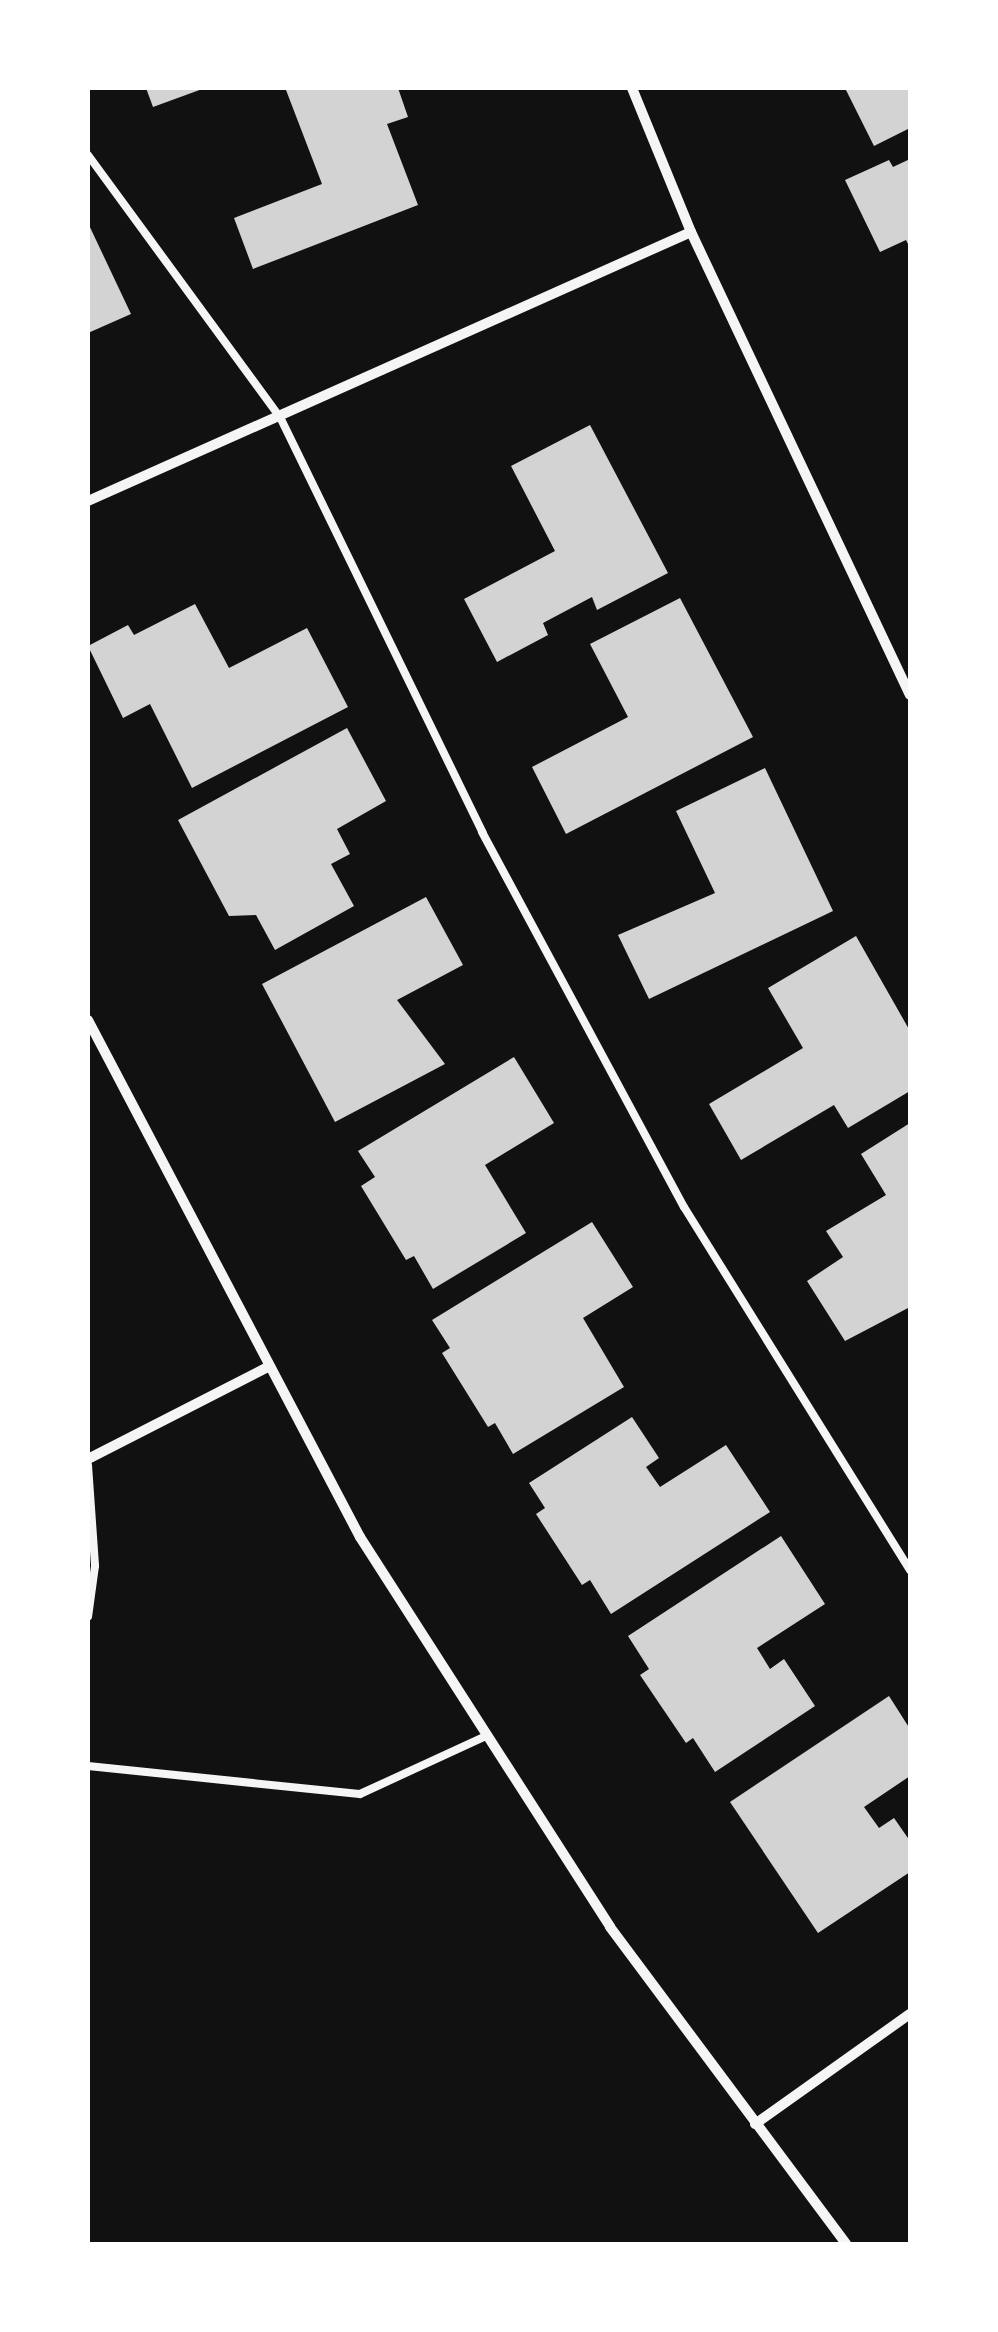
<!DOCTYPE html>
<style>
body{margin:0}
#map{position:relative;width:998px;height:2332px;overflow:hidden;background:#111;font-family:Cabin,sans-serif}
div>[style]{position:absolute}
.building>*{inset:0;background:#d3d3d3}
.service>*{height:8px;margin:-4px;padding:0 4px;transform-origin:4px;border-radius:4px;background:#f5f5f5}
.minor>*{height:10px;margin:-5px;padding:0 5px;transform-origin:5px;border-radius:5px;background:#f5f5f5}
span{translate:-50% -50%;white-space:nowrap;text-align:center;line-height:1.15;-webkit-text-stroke:8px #fff;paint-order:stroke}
.frame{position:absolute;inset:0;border:90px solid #fff;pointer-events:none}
</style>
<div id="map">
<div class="building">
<div style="clip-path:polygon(146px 88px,205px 88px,153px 107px)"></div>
<div style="clip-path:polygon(294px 88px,398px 88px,408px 117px,387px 124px,418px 205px,253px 269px,234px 218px,322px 184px,286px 90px)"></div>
<div style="clip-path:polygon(845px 88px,910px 88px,910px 128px,874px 146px)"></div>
<div style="clip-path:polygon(910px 159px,910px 248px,906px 240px,880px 252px,845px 180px,889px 160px,893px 167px)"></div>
<div style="clip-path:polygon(88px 223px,131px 314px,88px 333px)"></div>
<div style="clip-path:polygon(590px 425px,668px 573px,597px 610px,592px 597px,543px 623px,548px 635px,497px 662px,464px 599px,555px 551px,511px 466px)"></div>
<div style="clip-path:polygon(680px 598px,753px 737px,566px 834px,532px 767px,628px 717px,590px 644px)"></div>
<div style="clip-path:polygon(195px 604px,229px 668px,307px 628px,348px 707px,192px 788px,150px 704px,123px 718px,88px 646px,128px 625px,134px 635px)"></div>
<div style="clip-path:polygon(347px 728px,386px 801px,337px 829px,350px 854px,331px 864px,354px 906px,275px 950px,256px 915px,229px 916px,178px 820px)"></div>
<div style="clip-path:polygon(765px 768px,833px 911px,649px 999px,618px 935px,715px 893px,676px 811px)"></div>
<div style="clip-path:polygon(426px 897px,463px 965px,397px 1000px,445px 1064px,335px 1122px,262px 984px)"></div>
<div style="clip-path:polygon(856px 936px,910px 1031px,910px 1091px,848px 1128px,834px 1105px,741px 1160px,709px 1104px,803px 1048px,768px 988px)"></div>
<div style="clip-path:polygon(514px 1057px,554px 1123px,485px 1165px,526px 1233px,433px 1289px,414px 1256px,406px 1260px,361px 1186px,375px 1177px,358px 1151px)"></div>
<div style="clip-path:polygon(910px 1123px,910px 1307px,845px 1341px,807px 1281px,843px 1257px,826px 1231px,886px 1195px,861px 1154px)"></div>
<div style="clip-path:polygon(592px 1222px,633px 1287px,583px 1318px,624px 1387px,513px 1454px,495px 1423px,488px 1427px,442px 1353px,450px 1348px,432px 1320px)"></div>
<div style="clip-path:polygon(632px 1417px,659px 1458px,646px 1467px,660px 1487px,726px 1445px,770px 1512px,611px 1614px,590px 1580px,582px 1585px,536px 1514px,545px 1508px,529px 1483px)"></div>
<div style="clip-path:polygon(781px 1536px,825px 1604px,757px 1648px,770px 1669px,784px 1659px,815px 1706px,715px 1772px,693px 1738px,686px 1743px,640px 1675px,649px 1669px,628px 1636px)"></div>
<div style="clip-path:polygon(889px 1696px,910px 1729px,910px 1776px,864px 1807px,879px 1828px,894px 1818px,910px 1841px,910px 1872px,818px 1933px,730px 1802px)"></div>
</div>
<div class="service">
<div style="left:88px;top:155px;width:325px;rotate:53.8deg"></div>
<div style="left:280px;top:417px;width:462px;rotate:64deg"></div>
<div style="left:482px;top:832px;width:426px;rotate:61.7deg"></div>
<div style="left:684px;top:1207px;width:428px;rotate:58.1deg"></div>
<div style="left:88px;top:1465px;width:101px;rotate:86deg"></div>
<div style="left:95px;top:1566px;width:51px;rotate:97.8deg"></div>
<div style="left:88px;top:1766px;width:273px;rotate:5.9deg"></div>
<div style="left:360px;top:1794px;width:136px;rotate:-24.7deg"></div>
</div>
<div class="minor">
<div style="left:632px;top:88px;width:156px;rotate:67.7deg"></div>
<div style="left:691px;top:232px;width:512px;rotate:64.69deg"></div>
<div style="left:88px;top:501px;width:660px;rotate:-24.04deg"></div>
<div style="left:88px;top:1020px;width:584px;rotate:62.25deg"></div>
<div style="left:360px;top:1537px;width:463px;rotate:57.3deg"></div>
<div style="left:610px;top:1927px;width:395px;rotate:53.3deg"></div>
<div style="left:88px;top:1459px;width:202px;rotate:-27.1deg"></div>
<div style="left:755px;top:2124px;width:190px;rotate:-35.4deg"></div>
</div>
<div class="frame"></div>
</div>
